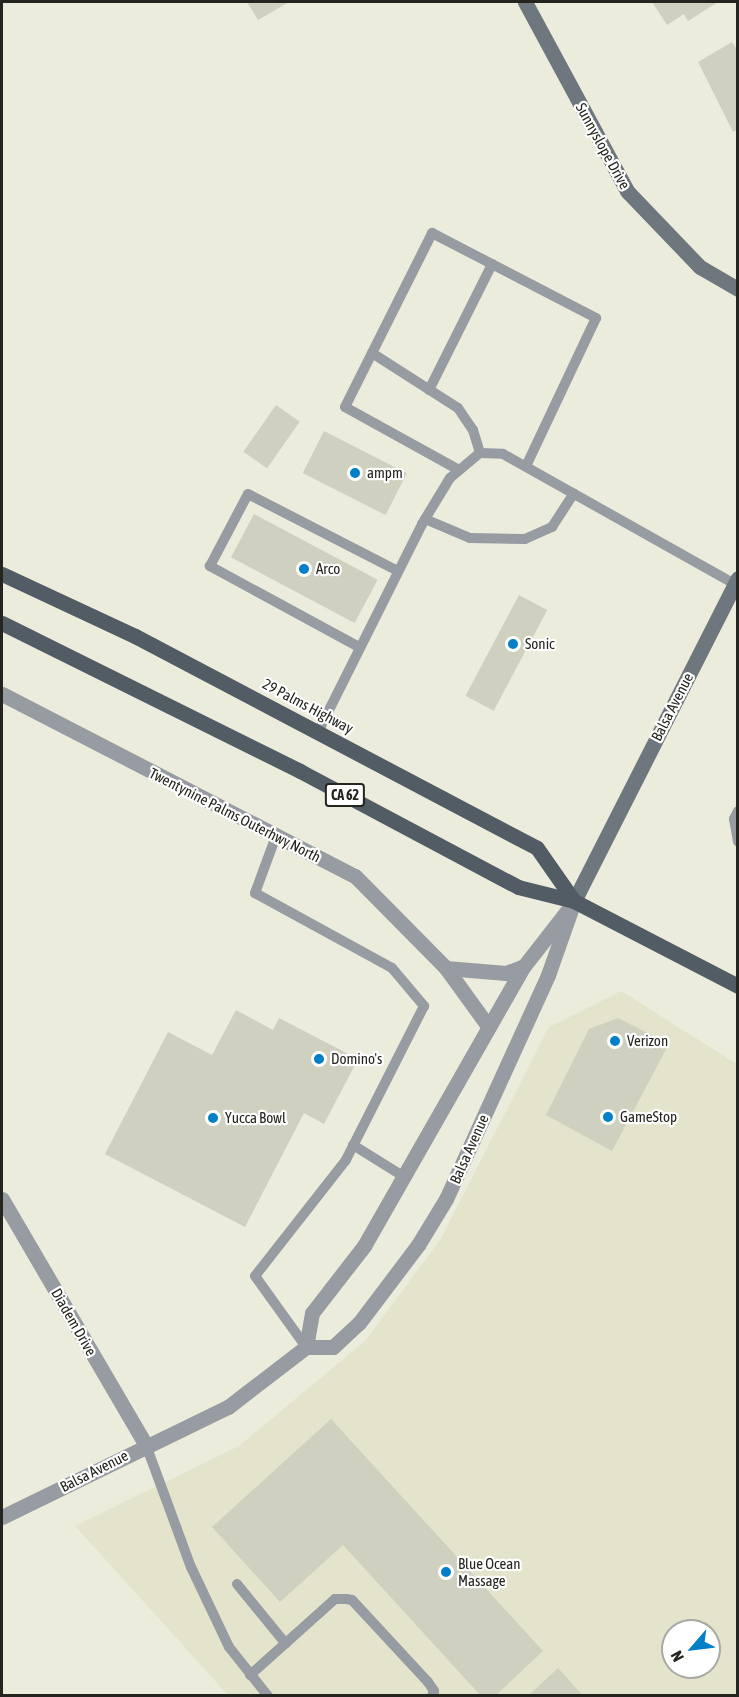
<!DOCTYPE html>
<style>
body{margin:0}
#map{position:relative;width:739px;height:1697px;overflow:hidden;background:#ebecdb;font-family:"Asap Condensed",sans-serif}
div>[style]{position:absolute}
.built>*{inset:0;background:#e3e4cb}
.building>*{inset:0;background:#cfd0c0;transform-origin:0 0}
.lane>*{height:10px;margin:-5px;padding:0 5px;transform-origin:5px;border-radius:5px;background:#969ca1}
.street>*{height:15px;margin:-7.5px;padding:0 7.5px;transform-origin:7.5px;border-radius:7.5px;background:#969ca1}
.secondary>*{height:15px;margin:-7.5px;padding:0 7.5px;transform-origin:7.5px;border-radius:7.5px;background:#6e777e}
.primary>*{height:15px;margin:-7.5px;padding:0 7.5px;transform-origin:7.5px;border-radius:7.5px;background:#525c65}
.dots>*{width:16px;height:16px;translate:-50% -50%;box-sizing:border-box;border:3px solid #fff;border-radius:50%}
span{translate:-50% -50%;white-space:nowrap;text-align:center;line-height:1.15;-webkit-text-stroke:4.5px #fff;paint-order:stroke}
.shield-label span{padding:2px 4px;background:#fff;border:2px solid;border-radius:4px;-webkit-text-stroke-width:0}
.shield-label{font-size:14px;color:#25251f;font-weight:700}
.street-label{font-size:15px;color:#25251f}
.poi-label{font-size:15px;color:#25251f}
.left{translate:0 -50%;text-align:left}
.frame{position:absolute;inset:0;border:3px solid #25251f;pointer-events:none}
.north{position:absolute;left:661px;top:1619px;width:60px;height:60px;box-sizing:border-box;background:#fff;border:2px solid #a8a8a5;border-radius:50%;rotate:242deg;font-size:16px;font-weight:700;line-height:24px;text-align:center;color:#25251f}
.north::after{content:'';display:block;margin:auto;width:21px;height:27px;background:#037fc7;clip-path:polygon(50% 0,100% 100%,50% 72%,0 100%)}
</style>
<div id="map">
<div class="built">
<div style="clip-path:polygon(evenodd,621px 991px,737px 1064px,737px 1695px,228px 1695px,75px 1526px,239px 1446px,365px 1341px,440px 1240px,549px 1027px,621px 991px,673px 1631px,709px 1631px,709px 1667px,673px 1667px,673px 1631px)"></div>
</div>
<div class="building">
<div style="clip-path:polygon(247px 2px,289px 2px,258px 20px)"></div>
<div style="clip-path:polygon(652px 2px,718px 2px,688px 21px,684px 14px,667px 25px)"></div>
<div style="clip-path:polygon(732px 42px,738px 51px,738px 129px,733px 132px,698px 62px)"></div>
<div style="left:276px;top:405px;width:29px;height:57px;rotate:35deg"></div>
<div style="left:324px;top:431px;width:93px;height:47px;rotate:27deg"></div>
<div style="left:254px;top:514px;width:140px;height:49px;rotate:28deg"></div>
<div style="left:519px;top:595px;width:32px;height:114px;rotate:28deg"></div>
<div style="clip-path:polygon(236px 1010px,273px 1030px,279px 1018px,358px 1059px,324px 1124px,304px 1113px,245px 1227px,105px 1154px,168px 1032px,212px 1055px)"></div>
<div style="clip-path:polygon(618px 1018px,669px 1044px,612px 1151px,546px 1115px,589px 1029px)"></div>
<div style="clip-path:polygon(331px 1419px,543px 1651px,495px 1696px,481px 1696px,343px 1545px,280px 1602px,212px 1527px)"></div>
<div style="clip-path:polygon(558px 1668px,583px 1696px,528px 1696px)"></div>
</div>
<div class="lane">
<div style="left:372px;top:353px;width:102px;rotate:32.6deg"></div>
<div style="left:458px;top:408px;width:27px;rotate:56deg"></div>
<div style="left:473px;top:430px;width:24px;rotate:73deg"></div>
<div style="left:429px;top:390px;width:141px;rotate:-63.4deg"></div>
<div style="left:459px;top:470px;width:130px;rotate:-151.1deg"></div>
<div style="left:345px;top:407px;width:195px;rotate:-63.4deg"></div>
<div style="left:432px;top:233px;width:185px;rotate:27.4deg"></div>
<div style="left:596px;top:318px;width:164px;rotate:115.3deg"></div>
<div style="left:425px;top:519px;width:49px;rotate:22.9deg"></div>
<div style="left:470px;top:538px;width:55px;rotate:1deg"></div>
<div style="left:525px;top:539px;width:30px;rotate:-24deg"></div>
<div style="left:552px;top:527px;width:40px;rotate:-57.1deg"></div>
<div style="left:359px;top:647px;width:170px;rotate:-151.5deg"></div>
<div style="left:210px;top:566px;width:81px;rotate:-62.2deg"></div>
<div style="left:248px;top:494px;width:166px;rotate:27.2deg"></div>
<div style="left:318px;top:732px;width:233px;rotate:-63.4deg"></div>
<div style="left:422px;top:524px;width:54px;rotate:-58.7deg"></div>
<div style="left:450px;top:478px;width:39px;rotate:-40deg"></div>
<div style="left:480px;top:453px;width:23px;rotate:2deg"></div>
<div style="left:503px;top:454px;width:270px;rotate:29.3deg"></div>
<div style="left:738px;top:811px;width:9px;rotate:117deg"></div>
<div style="left:734px;top:819px;width:23px;rotate:80deg"></div>
<div style="left:276px;top:836px;width:61px;rotate:110.2deg"></div>
<div style="left:255px;top:893px;width:156px;rotate:28.7deg"></div>
<div style="left:392px;top:968px;width:50px;rotate:49.9deg"></div>
<div style="left:424px;top:1006px;width:173px;rotate:116.9deg"></div>
<div style="left:346px;top:1160px;width:147px;rotate:128.1deg"></div>
<div style="left:255px;top:1276px;width:87px;rotate:54.3deg"></div>
<div style="left:353px;top:1145px;width:62px;rotate:31.9deg"></div>
<div style="left:146px;top:1445px;width:130px;rotate:69.8deg"></div>
<div style="left:191px;top:1567px;width:89px;rotate:64.6deg"></div>
<div style="left:229px;top:1647px;width:63px;rotate:51.5deg"></div>
<div style="left:237px;top:1584px;width:77px;rotate:50.8deg"></div>
<div style="left:250px;top:1675px;width:114px;rotate:-41.8deg"></div>
<div style="left:335px;top:1599px;width:11px"></div>
<div style="left:346px;top:1599px;width:6px;rotate:9deg"></div>
<div style="left:352px;top:1600px;width:112px;rotate:47.2deg"></div>
<div style="left:428px;top:1682px;width:11px;rotate:56deg"></div>
<div style="left:434px;top:1691px;width:5px;rotate:112deg"></div>
</div>
<div class="street">
<div style="left:2px;top:694px;width:397px;rotate:27.3deg"></div>
<div style="left:355px;top:876px;width:129px;rotate:45.3deg"></div>
<div style="left:446px;top:968px;width:72px;rotate:54.1deg"></div>
<div style="left:446px;top:968px;width:60px;rotate:4.8deg"></div>
<div style="left:506px;top:973px;width:19px;rotate:-21deg"></div>
<div style="left:2px;top:1199px;width:285px;rotate:59.7deg"></div>
<div style="left:306px;top:1347px;width:35px;rotate:-80deg"></div>
<div style="left:312px;top:1313px;width:85px;rotate:-52.2deg"></div>
<div style="left:364px;top:1246px;width:322px;rotate:-60.3deg"></div>
<div style="left:524px;top:966px;width:70px;rotate:-52deg"></div>
<div style="left:2px;top:1517px;width:251px;rotate:-26deg"></div>
<div style="left:228px;top:1407px;width:98px;rotate:-37.6deg"></div>
<div style="left:306px;top:1347px;width:27px"></div>
<div style="left:333px;top:1347px;width:35px;rotate:-43deg"></div>
<div style="left:359px;top:1323px;width:98px;rotate:-52.9deg"></div>
<div style="left:418px;top:1245px;width:54px;rotate:-58.7deg"></div>
<div style="left:446px;top:1199px;width:246px;rotate:-65.5deg"></div>
<div style="left:548px;top:975px;width:78px;rotate:-70.6deg"></div>
</div>
<div class="secondary">
<div style="left:525px;top:2px;width:215px;rotate:61.6deg"></div>
<div style="left:627px;top:191px;width:105px;rotate:46.2deg"></div>
<div style="left:700px;top:267px;width:44px;rotate:30.1deg"></div>
<div style="left:574px;top:901px;width:362px;rotate:-63.1deg"></div>
</div>
<div class="primary">
<div style="left:2px;top:574px;width:147px;rotate:25deg"></div>
<div style="left:135px;top:636px;width:454px;rotate:27.8deg"></div>
<div style="left:537px;top:848px;width:65px;rotate:55.1deg"></div>
<div style="left:2px;top:623px;width:333px;rotate:26.4deg"></div>
<div style="left:300px;top:771px;width:247px;rotate:28deg"></div>
<div style="left:518px;top:887px;width:58px;rotate:14deg"></div>
<div style="left:574px;top:901px;width:185px;rotate:27.4deg"></div>
</div>
<div class="dots">
<div style="left:355px;top:473px;background:#037fc7"></div>
<div style="left:304px;top:569px;background:#037fc7"></div>
<div style="left:513px;top:644px;background:#037fc7"></div>
<div style="left:615px;top:1041px;background:#037fc7"></div>
<div style="left:319px;top:1059px;background:#037fc7"></div>
<div style="left:608px;top:1117px;background:#037fc7"></div>
<div style="left:213px;top:1118px;background:#037fc7"></div>
<div style="left:446px;top:1572px;background:#037fc7"></div>
</div>
<div class="shield-label">
<span style="left:345px;top:795px">CA 62</span>
</div>
<div class="street-label">
<span style="left:603px;top:146px;rotate:61deg">Sunnyslope Drive</span>
<span style="left:308px;top:706px;rotate:28deg">29 Palms Highway</span>
<span style="left:672px;top:707px;rotate:-63deg">Balsa Avenue</span>
<span style="left:235px;top:815px;rotate:27deg">Twentynine Palms Outerhwy North</span>
<span style="left:469px;top:1149px;rotate:-66deg">Balsa Avenue</span>
<span style="left:74px;top:1322px;rotate:60deg">Diadem Drive</span>
<span style="left:94px;top:1471px;rotate:-27deg">Balsa Avenue</span>
</div>
<div class="poi-label">
<span class="left" style="left:367px;top:473px">ampm</span>
<span class="left" style="left:316px;top:569px">Arco</span>
<span class="left" style="left:525px;top:644px">Sonic</span>
<span class="left" style="left:627px;top:1041px">Verizon</span>
<span class="left" style="left:331px;top:1059px">Domino's</span>
<span class="left" style="left:620px;top:1117px">GameStop</span>
<span class="left" style="left:225px;top:1118px">Yucca Bowl</span>
<span class="left" style="left:458px;top:1572px">Blue Ocean<br>Massage</span>
</div>
<div class="frame"></div>
<div class="north">N</div>
</div>
